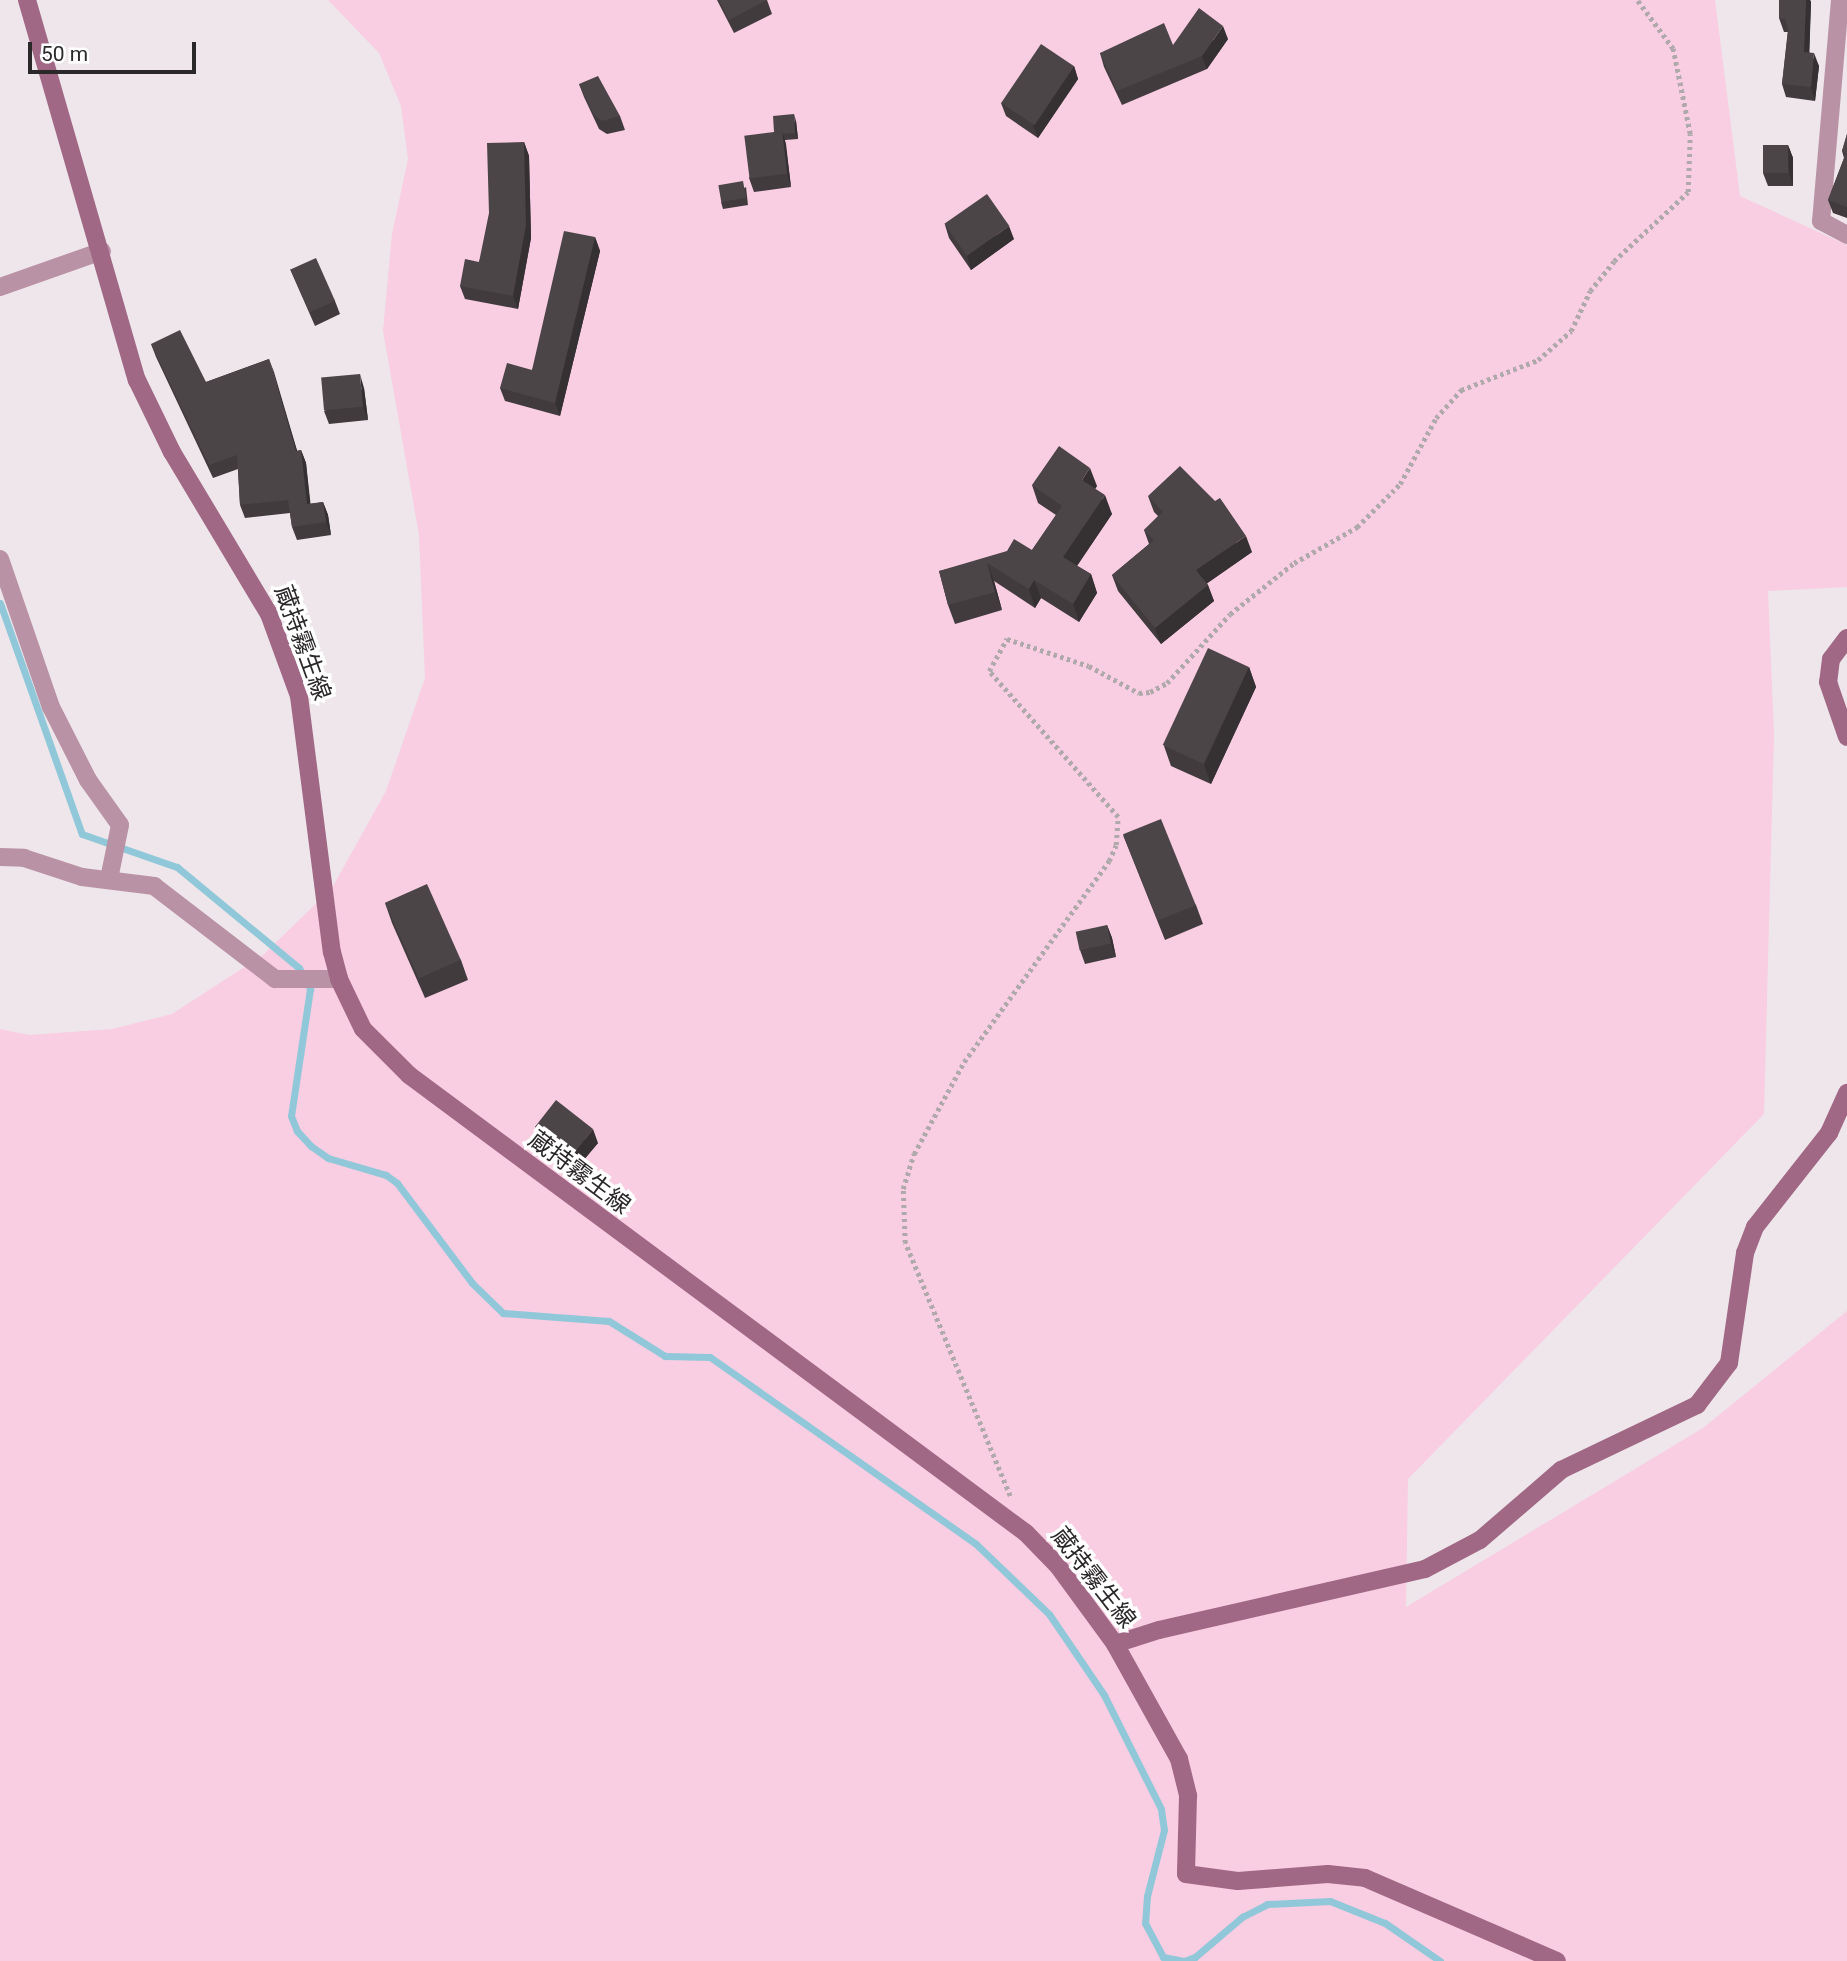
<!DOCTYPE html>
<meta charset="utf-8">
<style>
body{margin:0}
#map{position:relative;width:1847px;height:1961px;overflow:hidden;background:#eee6ea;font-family:Roboto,"Noto Sans JP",sans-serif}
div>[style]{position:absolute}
.green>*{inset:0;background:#f9cde2}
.stream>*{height:7px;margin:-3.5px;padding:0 3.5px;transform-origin:3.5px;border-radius:3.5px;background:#91c8d9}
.path>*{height:4.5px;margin-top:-2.25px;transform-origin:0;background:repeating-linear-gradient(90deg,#afa9ac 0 3.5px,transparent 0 7px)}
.street>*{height:18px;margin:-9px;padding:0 9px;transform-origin:9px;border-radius:9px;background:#ba92a6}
.secondary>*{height:18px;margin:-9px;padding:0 9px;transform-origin:9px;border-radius:9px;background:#a16886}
.wall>*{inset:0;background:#413b3e}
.shaded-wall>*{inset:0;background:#353032}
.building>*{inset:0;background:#4c4548;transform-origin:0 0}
span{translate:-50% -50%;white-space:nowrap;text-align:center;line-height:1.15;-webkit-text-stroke:7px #fff;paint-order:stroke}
.street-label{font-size:24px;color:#2b282a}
.scale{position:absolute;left:28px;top:42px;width:168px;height:32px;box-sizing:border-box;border:4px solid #2b282a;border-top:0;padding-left:9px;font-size:21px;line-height:24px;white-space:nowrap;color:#2b282a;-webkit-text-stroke:5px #fff;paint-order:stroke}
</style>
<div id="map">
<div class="green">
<div style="clip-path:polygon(328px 0,1715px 0,1740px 196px,1847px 245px,1847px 587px,1768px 591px,1774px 735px,1764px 1114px,1408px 1479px,1406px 1607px,1703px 1428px,1847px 1311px,1847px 1961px,0 1961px,0 1029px,29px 1035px,112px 1029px,172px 1014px,263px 955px,332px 888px,386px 791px,425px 678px,419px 535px,383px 331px,392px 234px,408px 159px,401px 106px,379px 53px)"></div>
</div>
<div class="stream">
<div style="left:0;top:603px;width:245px;rotate:70.5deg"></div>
<div style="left:82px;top:834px;width:101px;rotate:19.2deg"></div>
<div style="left:177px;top:867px;width:158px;rotate:39.6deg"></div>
<div style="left:299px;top:968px;width:24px;rotate:62deg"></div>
<div style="left:310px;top:989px;width:128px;rotate:98.5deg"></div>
<div style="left:291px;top:1116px;width:16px;rotate:68deg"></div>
<div style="left:297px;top:1131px;width:21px;rotate:47deg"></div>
<div style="left:311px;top:1146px;width:21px;rotate:35deg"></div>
<div style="left:328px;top:1158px;width:60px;rotate:16.3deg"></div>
<div style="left:386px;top:1175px;width:14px;rotate:36deg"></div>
<div style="left:397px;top:1183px;width:125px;rotate:53.1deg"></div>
<div style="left:472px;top:1283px;width:43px;rotate:44.1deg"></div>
<div style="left:503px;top:1313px;width:106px;rotate:4.3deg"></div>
<div style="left:609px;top:1321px;width:66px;rotate:32deg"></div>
<div style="left:665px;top:1356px;width:45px;rotate:1.3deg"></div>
<div style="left:710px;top:1357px;width:325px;rotate:35.1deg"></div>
<div style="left:976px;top:1544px;width:101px;rotate:43.8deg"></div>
<div style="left:1049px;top:1614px;width:98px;rotate:55.8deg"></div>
<div style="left:1104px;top:1695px;width:127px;rotate:63.4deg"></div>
<div style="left:1161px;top:1809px;width:21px;rotate:82deg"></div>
<div style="left:1164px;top:1830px;width:68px;rotate:104.4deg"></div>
<div style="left:1147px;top:1896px;width:27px;rotate:94deg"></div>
<div style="left:1145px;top:1923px;width:38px;rotate:62deg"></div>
<div style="left:1163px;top:1957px;width:21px;rotate:11deg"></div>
<div style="left:1184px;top:1961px;width:12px;rotate:-20deg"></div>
<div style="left:1195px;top:1957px;width:62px;rotate:-40.4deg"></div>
<div style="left:1242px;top:1917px;width:28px;rotate:-27deg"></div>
<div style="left:1267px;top:1904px;width:63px;rotate:-2.7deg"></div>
<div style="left:1330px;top:1901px;width:59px;rotate:21.8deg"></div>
<div style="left:1385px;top:1923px;width:67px;rotate:34.6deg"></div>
</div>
<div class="path">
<div style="left:1010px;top:1496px;width:274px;rotate:-112.5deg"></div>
<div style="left:905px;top:1243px;width:54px;rotate:-92.1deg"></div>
<div style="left:903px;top:1189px;width:37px;rotate:-73deg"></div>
<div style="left:914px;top:1154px;width:105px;rotate:-61.5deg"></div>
<div style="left:964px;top:1062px;width:248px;rotate:-54.2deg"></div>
<div style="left:1109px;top:861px;width:17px;rotate:-66deg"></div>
<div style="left:1116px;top:845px;width:28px;rotate:-86deg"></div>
<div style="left:1118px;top:817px;width:195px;rotate:-131.5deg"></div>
<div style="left:989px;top:671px;width:37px;rotate:-61deg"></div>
<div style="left:1007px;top:639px;width:86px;rotate:18.2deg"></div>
<div style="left:1089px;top:666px;width:57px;rotate:28.4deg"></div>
<div style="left:1139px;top:693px;width:11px;rotate:-5deg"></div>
<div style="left:1150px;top:692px;width:19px;rotate:-28deg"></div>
<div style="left:1167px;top:683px;width:93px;rotate:-47.6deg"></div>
<div style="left:1230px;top:614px;width:82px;rotate:-38.6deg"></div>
<div style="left:1294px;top:563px;width:73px;rotate:-29.7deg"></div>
<div style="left:1357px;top:527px;width:61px;rotate:-45deg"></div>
<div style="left:1400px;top:484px;width:75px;rotate:-61.4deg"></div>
<div style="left:1436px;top:418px;width:38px;rotate:-48deg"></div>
<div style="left:1461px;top:390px;width:83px;rotate:-21.3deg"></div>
<div style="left:1538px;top:360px;width:44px;rotate:-41.3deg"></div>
<div style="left:1571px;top:331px;width:44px;rotate:-64.6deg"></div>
<div style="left:1590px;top:291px;width:38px;rotate:-51deg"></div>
<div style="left:1614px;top:261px;width:101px;rotate:-43deg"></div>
<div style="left:1688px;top:192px;width:58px;rotate:-88deg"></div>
<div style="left:1690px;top:134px;width:87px;rotate:-101.3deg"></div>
<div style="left:1673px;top:49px;width:61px;rotate:-126.3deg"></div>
</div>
<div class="street">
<div style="left:1840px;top:0;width:222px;rotate:94.9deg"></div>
<div style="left:1821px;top:221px;width:30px;rotate:28deg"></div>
<div style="left:0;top:287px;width:108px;rotate:-19.4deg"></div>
<div style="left:0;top:559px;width:157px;rotate:71deg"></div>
<div style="left:51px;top:707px;width:82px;rotate:63.1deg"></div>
<div style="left:88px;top:780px;width:55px;rotate:54.6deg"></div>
<div style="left:120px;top:825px;width:55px;rotate:101.5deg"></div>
<div style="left:0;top:857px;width:24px;rotate:2deg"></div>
<div style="left:24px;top:858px;width:61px;rotate:18.1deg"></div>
<div style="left:82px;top:877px;width:73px;rotate:7.1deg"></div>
<div style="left:154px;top:886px;width:153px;rotate:37.5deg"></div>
<div style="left:275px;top:979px;width:64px"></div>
</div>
<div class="secondary">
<div style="left:27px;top:0;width:396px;rotate:73.9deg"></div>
<div style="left:137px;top:380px;width:80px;rotate:64.1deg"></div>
<div style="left:172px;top:452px;width:189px;rotate:59.1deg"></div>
<div style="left:269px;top:614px;width:87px;rotate:69.9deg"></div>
<div style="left:299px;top:696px;width:258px;rotate:82.7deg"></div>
<div style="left:332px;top:952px;width:28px;rotate:75deg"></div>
<div style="left:339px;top:979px;width:55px;rotate:64.4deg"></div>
<div style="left:363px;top:1029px;width:65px;rotate:45deg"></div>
<div style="left:409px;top:1075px;width:768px;rotate:36.59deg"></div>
<div style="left:1026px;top:1533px;width:46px;rotate:45.9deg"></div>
<div style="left:1058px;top:1566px;width:97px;rotate:53.8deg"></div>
<div style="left:1115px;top:1644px;width:132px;rotate:60.9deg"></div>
<div style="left:1179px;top:1759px;width:38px;rotate:76deg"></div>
<div style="left:1188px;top:1796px;width:78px;rotate:91.5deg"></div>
<div style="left:1186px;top:1874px;width:52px;rotate:7.7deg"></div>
<div style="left:1238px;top:1881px;width:90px;rotate:-4.4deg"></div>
<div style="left:1328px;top:1874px;width:37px;rotate:6deg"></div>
<div style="left:1365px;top:1878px;width:209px;rotate:23.4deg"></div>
<div style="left:1847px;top:638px;width:26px;rotate:127deg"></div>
<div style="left:1831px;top:659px;width:23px;rotate:97deg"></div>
<div style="left:1828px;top:682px;width:58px;rotate:70.9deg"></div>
<div style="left:1115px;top:1644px;width:46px;rotate:-17.7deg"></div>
<div style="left:1159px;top:1630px;width:273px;rotate:-12.9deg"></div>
<div style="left:1425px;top:1569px;width:62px;rotate:-27.8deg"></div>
<div style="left:1480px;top:1540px;width:107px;rotate:-40.8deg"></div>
<div style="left:1561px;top:1470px;width:151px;rotate:-25.5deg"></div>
<div style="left:1697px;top:1405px;width:53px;rotate:-52.7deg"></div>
<div style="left:1729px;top:1363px;width:111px;rotate:-81.7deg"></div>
<div style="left:1745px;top:1253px;width:28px;rotate:-69deg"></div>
<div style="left:1755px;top:1227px;width:120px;rotate:-51.8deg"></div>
<div style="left:1829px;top:1133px;width:44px;rotate:-65.8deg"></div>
</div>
<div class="wall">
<div style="clip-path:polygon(717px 0,767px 0,772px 14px,734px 33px)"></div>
<div style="clip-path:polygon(1779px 0,1810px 0,1811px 2px,1809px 52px,1819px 66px,1815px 101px,1786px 97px,1782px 84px,1788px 32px,1784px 32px,1779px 18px)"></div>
<div style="clip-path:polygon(1228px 39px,1207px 69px,1122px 105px,1104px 67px,1100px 53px)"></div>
<div style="clip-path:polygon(1074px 66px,1078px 79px,1038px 138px,1006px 116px,1001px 103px)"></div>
<div style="clip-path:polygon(579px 84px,620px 116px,625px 130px,607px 134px,599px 129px,584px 97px)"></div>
<div style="clip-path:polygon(796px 121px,798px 139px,785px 140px,791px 187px,754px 192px,749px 178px,774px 132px)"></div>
<div style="clip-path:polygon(1847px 134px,1847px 218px,1833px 213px,1828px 200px,1844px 158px,1842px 151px)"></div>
<div style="clip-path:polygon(524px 142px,529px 156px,531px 238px,518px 309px,465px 299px,460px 286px,479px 262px)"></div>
<div style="clip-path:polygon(1788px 145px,1793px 158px,1793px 186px,1768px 186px,1763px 173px)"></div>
<div style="clip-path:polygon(746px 187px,748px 205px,723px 209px,721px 202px)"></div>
<div style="clip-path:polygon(945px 225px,1014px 239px,971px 270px,949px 238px)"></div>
<div style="clip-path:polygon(595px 237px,600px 251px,560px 416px,505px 401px,500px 388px,532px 370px)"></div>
<div style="clip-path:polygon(290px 269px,335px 301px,340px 314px,315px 326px)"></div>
<div style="clip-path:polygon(151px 344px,206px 382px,269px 359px,297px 451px,301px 450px,306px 463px,310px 504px,323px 502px,328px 515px,331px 535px,297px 540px,292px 527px,290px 513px,245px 518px,240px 505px,238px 469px,213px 478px,156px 357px)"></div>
<div style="clip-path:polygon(364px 388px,368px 420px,329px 424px,324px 411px)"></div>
<div style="clip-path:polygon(1032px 485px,1097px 486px,1095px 489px,1112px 514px,1077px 566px,1091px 574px,1097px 593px,1079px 622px,1041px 598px,1035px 608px,994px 581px,1002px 610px,955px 624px,948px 605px,939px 571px,1032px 550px,1056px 515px,1038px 503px)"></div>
<div style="clip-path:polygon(1148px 496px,1252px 552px,1207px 583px,1214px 601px,1161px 644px,1118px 591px,1112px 575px,1149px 544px,1144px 530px,1158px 516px,1154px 512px)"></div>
<div style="clip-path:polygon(1249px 667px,1256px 687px,1211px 784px,1171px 766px,1164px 746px)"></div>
<div style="clip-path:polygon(1123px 835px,1196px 905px,1203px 924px,1165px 940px)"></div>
<div style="clip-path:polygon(385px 903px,461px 960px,468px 980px,425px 998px,392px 923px)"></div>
<div style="clip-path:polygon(1107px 925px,1112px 938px,1116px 957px,1085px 964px,1080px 950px)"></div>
<div style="clip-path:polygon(535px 1126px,598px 1143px,577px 1168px,540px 1139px)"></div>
</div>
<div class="shaded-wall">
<div style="clip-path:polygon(1806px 0,1810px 0,1811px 2px,1809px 65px,1804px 52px)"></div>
<div style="clip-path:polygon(1223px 26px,1228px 39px,1207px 69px,1202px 56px)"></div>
<div style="clip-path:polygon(1814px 53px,1819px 66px,1815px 101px,1811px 87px)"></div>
<div style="clip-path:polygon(1074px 66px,1078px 79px,1038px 138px,1033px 125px)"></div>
<div style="clip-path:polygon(794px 114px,796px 121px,798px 139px,795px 133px)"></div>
<div style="clip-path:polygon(782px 131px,786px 144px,791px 187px,787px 174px)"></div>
<div style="clip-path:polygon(524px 142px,529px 156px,531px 238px,518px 309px,513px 296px)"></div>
<div style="clip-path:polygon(1788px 145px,1793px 158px,1793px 186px,1789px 172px)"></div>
<div style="clip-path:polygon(1009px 226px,1014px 239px,971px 270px,967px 256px)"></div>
<div style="clip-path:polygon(595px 237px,600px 251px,560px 416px,555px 403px)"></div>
<div style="clip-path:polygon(269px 359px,274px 372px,301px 464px,296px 451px)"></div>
<div style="clip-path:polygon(360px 374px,364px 388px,368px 420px,363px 407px)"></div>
<div style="clip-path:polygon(301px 450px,306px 463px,312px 517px,307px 504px)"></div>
<div style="clip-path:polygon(1090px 468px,1097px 486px,1089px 498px,1082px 480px)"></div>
<div style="clip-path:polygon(1105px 495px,1112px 514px,1070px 576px,1063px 557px)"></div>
<div style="clip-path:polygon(323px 502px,328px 515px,331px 535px,326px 522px)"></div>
<div style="clip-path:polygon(1246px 536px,1252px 552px,1202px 587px,1196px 570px)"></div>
<div style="clip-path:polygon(987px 563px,994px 581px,1002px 610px,995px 592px)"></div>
<div style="clip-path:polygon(1091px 574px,1097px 593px,1079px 622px,1073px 604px)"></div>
<div style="clip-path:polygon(1034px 580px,1041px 598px,1035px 608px,1029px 589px)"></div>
<div style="clip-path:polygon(1208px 585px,1214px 601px,1161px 644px,1155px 628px)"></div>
<div style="clip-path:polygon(1249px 667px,1256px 687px,1211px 784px,1204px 765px)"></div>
<div style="clip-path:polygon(1107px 925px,1112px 938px,1116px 957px,1111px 944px)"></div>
<div style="clip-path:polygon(593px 1129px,598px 1143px,577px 1168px,572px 1155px)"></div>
</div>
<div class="building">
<div style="clip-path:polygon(719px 0,767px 0,729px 20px)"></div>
<div style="clip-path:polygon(1779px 0,1806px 0,1804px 52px,1814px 53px,1811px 87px,1782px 84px,1788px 29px,1785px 19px,1779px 18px)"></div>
<div style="clip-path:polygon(1199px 8px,1223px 26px,1202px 56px,1117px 91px,1100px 53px,1164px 23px,1173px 45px)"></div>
<div style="left:1041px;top:44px;width:40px;height:71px;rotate:34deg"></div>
<div style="clip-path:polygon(598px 76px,620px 116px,602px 121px,594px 115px,579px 84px)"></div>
<div style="clip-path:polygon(794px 114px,795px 133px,783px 134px,782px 131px,774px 132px,773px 116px)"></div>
<div style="left:782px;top:131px;width:43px;height:38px;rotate:83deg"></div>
<div style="clip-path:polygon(1847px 134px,1847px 207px,1828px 200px,1846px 153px,1842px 151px)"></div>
<div style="clip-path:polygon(524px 142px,526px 225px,513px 296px,460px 286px,465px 259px,479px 262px,489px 213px,487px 143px)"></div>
<div style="left:1763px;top:145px;width:25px;height:28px"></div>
<div style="left:743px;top:181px;width:17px;height:25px;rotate:80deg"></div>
<div style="left:987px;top:194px;width:39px;height:52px;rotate:55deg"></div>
<div style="clip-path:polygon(564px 231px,595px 237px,555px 403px,500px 388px,507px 363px,532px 370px)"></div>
<div style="left:316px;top:258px;width:47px;height:28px;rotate:66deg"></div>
<div style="clip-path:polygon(180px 330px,206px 382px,269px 359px,296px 451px,301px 450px,307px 504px,323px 502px,326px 522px,292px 527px,288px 500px,240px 505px,237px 455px,209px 465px,151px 344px)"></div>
<div style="left:360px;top:374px;width:33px;height:39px;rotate:85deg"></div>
<div style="clip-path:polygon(1059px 446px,1090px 468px,1082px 480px,1105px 495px,1063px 557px,1091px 574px,1073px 604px,1034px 580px,1029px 589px,987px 563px,995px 592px,948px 605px,939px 571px,1007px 551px,1014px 539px,1032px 550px,1062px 506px,1032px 485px)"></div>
<div style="clip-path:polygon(1180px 466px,1215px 501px,1220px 498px,1246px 536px,1196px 570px,1208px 585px,1155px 628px,1112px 575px,1154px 540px,1144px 530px,1163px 512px,1148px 496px)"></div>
<div style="left:1208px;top:648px;width:45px;height:107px;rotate:25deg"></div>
<div style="left:1161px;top:819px;width:93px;height:41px;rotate:68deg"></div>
<div style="left:427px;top:884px;width:83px;height:46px;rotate:66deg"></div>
<div style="left:1107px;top:925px;width:19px;height:32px;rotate:78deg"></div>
<div style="left:556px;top:1100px;width:47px;height:33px;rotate:38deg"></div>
</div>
<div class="street-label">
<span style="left:302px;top:643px;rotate:70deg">蔵持霧生線</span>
<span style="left:579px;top:1173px;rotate:37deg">蔵持霧生線</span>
<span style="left:1093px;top:1578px;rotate:52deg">蔵持霧生線</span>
</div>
<div class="scale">50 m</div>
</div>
